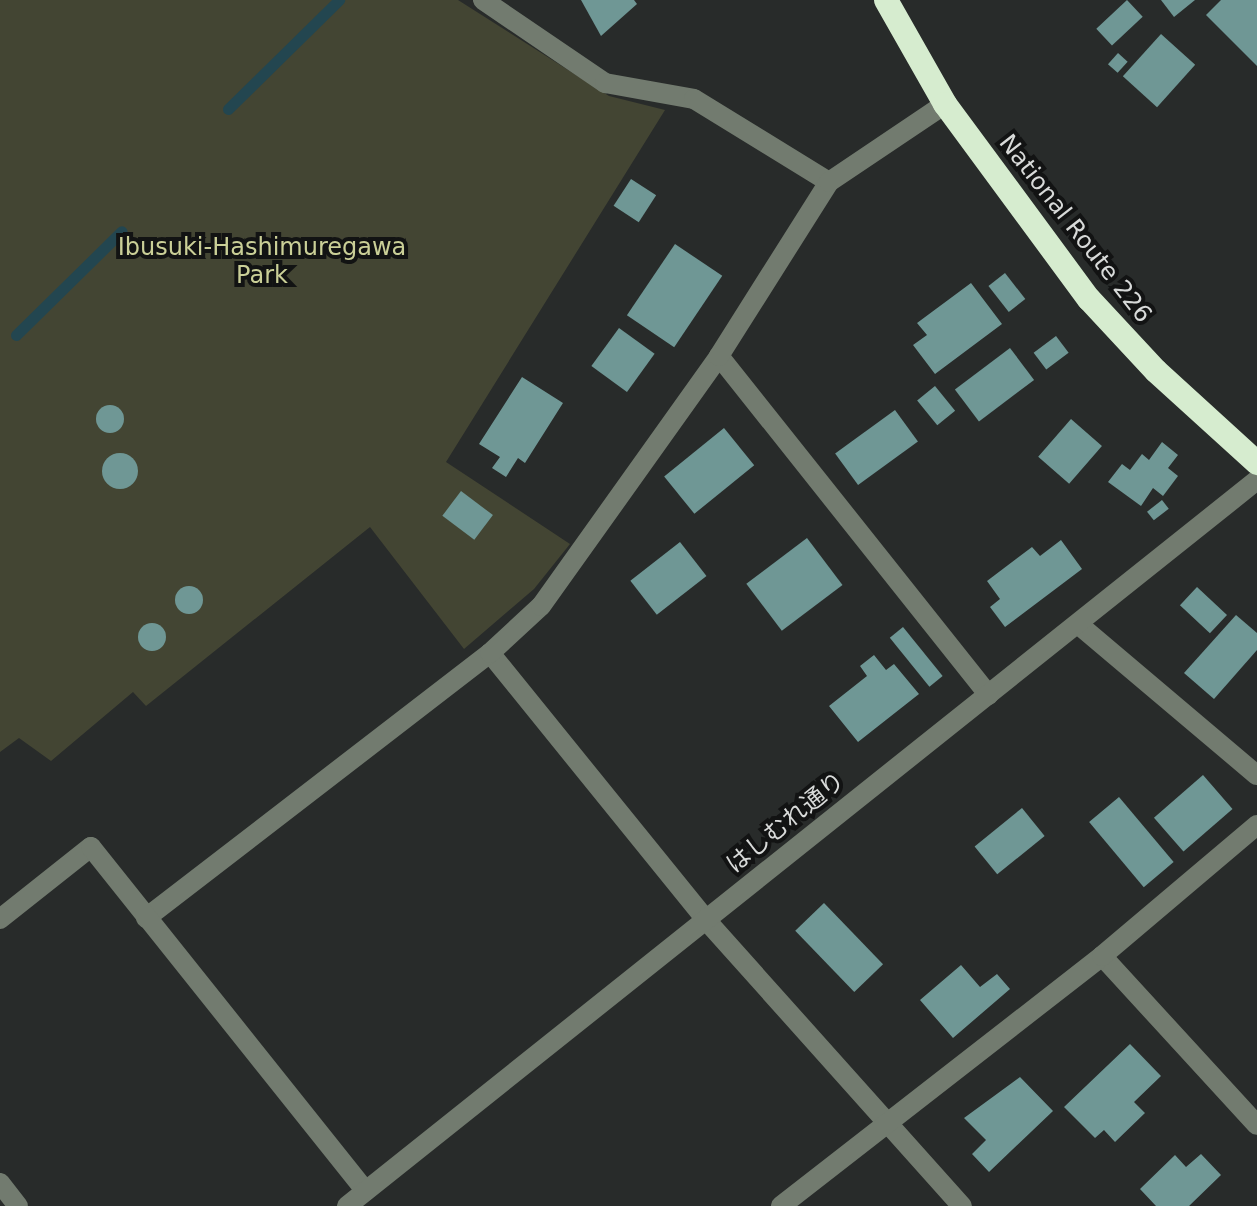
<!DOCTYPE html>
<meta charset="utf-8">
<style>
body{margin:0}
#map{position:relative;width:1257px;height:1206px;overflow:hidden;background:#282b2a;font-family:"DejaVu Sans","Noto Sans JP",sans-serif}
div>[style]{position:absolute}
.green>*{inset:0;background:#434533}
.stream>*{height:11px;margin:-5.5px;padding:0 5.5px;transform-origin:5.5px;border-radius:5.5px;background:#234650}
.building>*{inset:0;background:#6f9795;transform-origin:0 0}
.round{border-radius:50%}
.minor>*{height:20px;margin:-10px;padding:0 10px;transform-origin:10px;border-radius:10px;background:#727b6f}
.highway>*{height:24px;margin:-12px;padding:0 12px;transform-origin:12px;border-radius:12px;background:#d6eccf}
span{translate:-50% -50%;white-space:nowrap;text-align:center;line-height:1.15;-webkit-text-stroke:8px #121313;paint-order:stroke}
.street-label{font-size:24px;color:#d8dad9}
.park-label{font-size:24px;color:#cacf97}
</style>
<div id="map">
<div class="green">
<div style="clip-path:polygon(0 0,458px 0,609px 96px,665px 110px,446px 462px,570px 544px,534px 589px,464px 649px,370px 527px,146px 706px,133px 692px,51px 761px,19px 738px,0 752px)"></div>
</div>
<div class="stream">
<div style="left:228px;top:109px;width:156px;rotate:-44.5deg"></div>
<div style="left:16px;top:335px;width:148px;rotate:-44.5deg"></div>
</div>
<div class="building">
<div style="clip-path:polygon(581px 0,634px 0,637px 4px,601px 36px)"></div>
<div style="left:1127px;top:0;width:23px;height:42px;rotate:47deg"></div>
<div style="clip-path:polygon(1161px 0,1195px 0,1174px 17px)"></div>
<div style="clip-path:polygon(1221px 0,1257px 0,1257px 66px,1206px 15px)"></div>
<div style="left:1161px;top:34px;width:46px;height:57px;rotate:42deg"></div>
<div style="left:1118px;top:53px;width:13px;height:15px;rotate:42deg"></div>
<div style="left:631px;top:179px;width:30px;height:32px;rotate:33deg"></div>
<div style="left:675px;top:244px;width:57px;height:86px;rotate:34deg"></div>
<div style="left:1005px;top:273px;width:33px;height:21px;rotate:52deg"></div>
<div style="clip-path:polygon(971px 283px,1002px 324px,935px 374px,913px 345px,927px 335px,917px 323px)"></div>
<div style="left:619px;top:328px;width:44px;height:47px;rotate:36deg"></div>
<div style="left:1056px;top:336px;width:21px;height:28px;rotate:53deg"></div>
<div style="left:1010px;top:348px;width:40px;height:69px;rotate:53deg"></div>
<div style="clip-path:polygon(522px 377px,563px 403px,525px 463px,518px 458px,506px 477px,492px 468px,500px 457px,479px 444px)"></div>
<div style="left:935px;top:386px;width:32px;height:23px;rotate:51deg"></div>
<div class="round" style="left:96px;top:405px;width:28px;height:28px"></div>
<div style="left:895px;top:410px;width:39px;height:74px;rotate:54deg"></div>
<div style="left:1071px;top:419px;width:41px;height:50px;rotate:41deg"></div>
<div style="left:724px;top:428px;width:48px;height:77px;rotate:51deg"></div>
<div style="clip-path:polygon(1162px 442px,1178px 455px,1168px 468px,1178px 476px,1163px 496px,1153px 488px,1141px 506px,1108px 482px,1122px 464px,1130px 470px,1142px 454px,1149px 460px)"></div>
<div class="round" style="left:102px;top:453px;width:36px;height:36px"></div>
<div style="left:461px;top:491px;width:40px;height:31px;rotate:37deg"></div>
<div style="left:1162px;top:500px;width:11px;height:19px;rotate:52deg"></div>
<div style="left:807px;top:538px;width:59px;height:76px;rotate:53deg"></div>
<div style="clip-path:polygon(1061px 540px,1082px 569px,1005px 627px,990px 607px,1000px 599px,987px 581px,1032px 547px,1040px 556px)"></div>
<div style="left:680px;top:542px;width:43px;height:63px;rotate:52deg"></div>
<div class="round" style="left:175px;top:586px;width:28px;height:28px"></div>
<div style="left:1197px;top:587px;width:41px;height:25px;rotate:43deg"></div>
<div style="clip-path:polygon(1236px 615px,1257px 633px,1257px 650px,1214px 699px,1184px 673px)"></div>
<div class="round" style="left:138px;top:623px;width:28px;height:28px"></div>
<div style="left:903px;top:627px;width:63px;height:17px;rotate:51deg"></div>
<div style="clip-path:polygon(874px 655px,886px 670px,894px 664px,919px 694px,858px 742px,829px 706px,867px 676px,860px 666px)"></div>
<div style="left:1203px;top:775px;width:45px;height:65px;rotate:49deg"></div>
<div style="left:1119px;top:797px;width:85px;height:39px;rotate:50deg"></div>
<div style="left:1022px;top:808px;width:36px;height:61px;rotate:51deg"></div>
<div style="left:824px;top:903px;width:85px;height:40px;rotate:46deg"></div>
<div style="clip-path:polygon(961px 965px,980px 987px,997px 974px,1010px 989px,953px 1038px,920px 1000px)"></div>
<div style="clip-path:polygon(1130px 1044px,1161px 1076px,1134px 1102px,1145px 1113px,1115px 1142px,1104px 1130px,1095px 1138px,1064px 1107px)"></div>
<div style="clip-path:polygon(1020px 1077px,1053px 1111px,989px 1172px,972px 1154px,986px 1140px,964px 1118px)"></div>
<div style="clip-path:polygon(1201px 1154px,1221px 1175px,1189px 1206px,1156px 1206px,1140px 1189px,1175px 1155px,1186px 1167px)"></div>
</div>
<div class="minor">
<div style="left:483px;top:0;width:148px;rotate:34.2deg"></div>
<div style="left:605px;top:83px;width:90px;rotate:10.2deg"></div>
<div style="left:694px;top:99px;width:158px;rotate:31.6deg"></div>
<div style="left:719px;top:356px;width:433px;rotate:51.5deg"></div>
<div style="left:1078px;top:624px;width:234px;rotate:40.2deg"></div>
<div style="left:490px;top:653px;width:343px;rotate:51deg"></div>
<div style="left:706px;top:920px;width:384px;rotate:48.2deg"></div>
<div style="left:146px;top:918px;width:434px;rotate:-37.6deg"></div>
<div style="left:490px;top:653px;width:69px;rotate:-42.7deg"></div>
<div style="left:541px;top:606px;width:307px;rotate:-54.5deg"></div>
<div style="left:719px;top:356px;width:206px;rotate:-57.7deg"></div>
<div style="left:829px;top:182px;width:140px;rotate:-33.9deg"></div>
<div style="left:0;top:919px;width:116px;rotate:-38.4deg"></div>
<div style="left:91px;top:847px;width:440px;rotate:51.4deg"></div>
<div style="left:1102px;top:956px;width:229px;rotate:47.5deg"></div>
<div style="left:0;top:1183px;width:29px;rotate:52deg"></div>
<div style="left:347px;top:1206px;width:1164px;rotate:-38.58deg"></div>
<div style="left:781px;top:1206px;width:407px;rotate:-37.9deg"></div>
<div style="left:1102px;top:956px;width:203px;rotate:-40.2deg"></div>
</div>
<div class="highway">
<div style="left:886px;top:0;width:120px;rotate:60.4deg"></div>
<div style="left:945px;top:104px;width:242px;rotate:53.6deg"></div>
<div style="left:1089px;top:299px;width:98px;rotate:47.1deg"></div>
<div style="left:1156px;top:371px;width:137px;rotate:42.3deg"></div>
</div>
<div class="street-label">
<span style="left:1075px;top:229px;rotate:52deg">National Route 226</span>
<span style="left:786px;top:823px;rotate:-39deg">はしむれ通り</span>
</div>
<div class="park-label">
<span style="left:262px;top:262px">Ibusuki-Hashimuregawa<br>Park</span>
</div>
</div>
